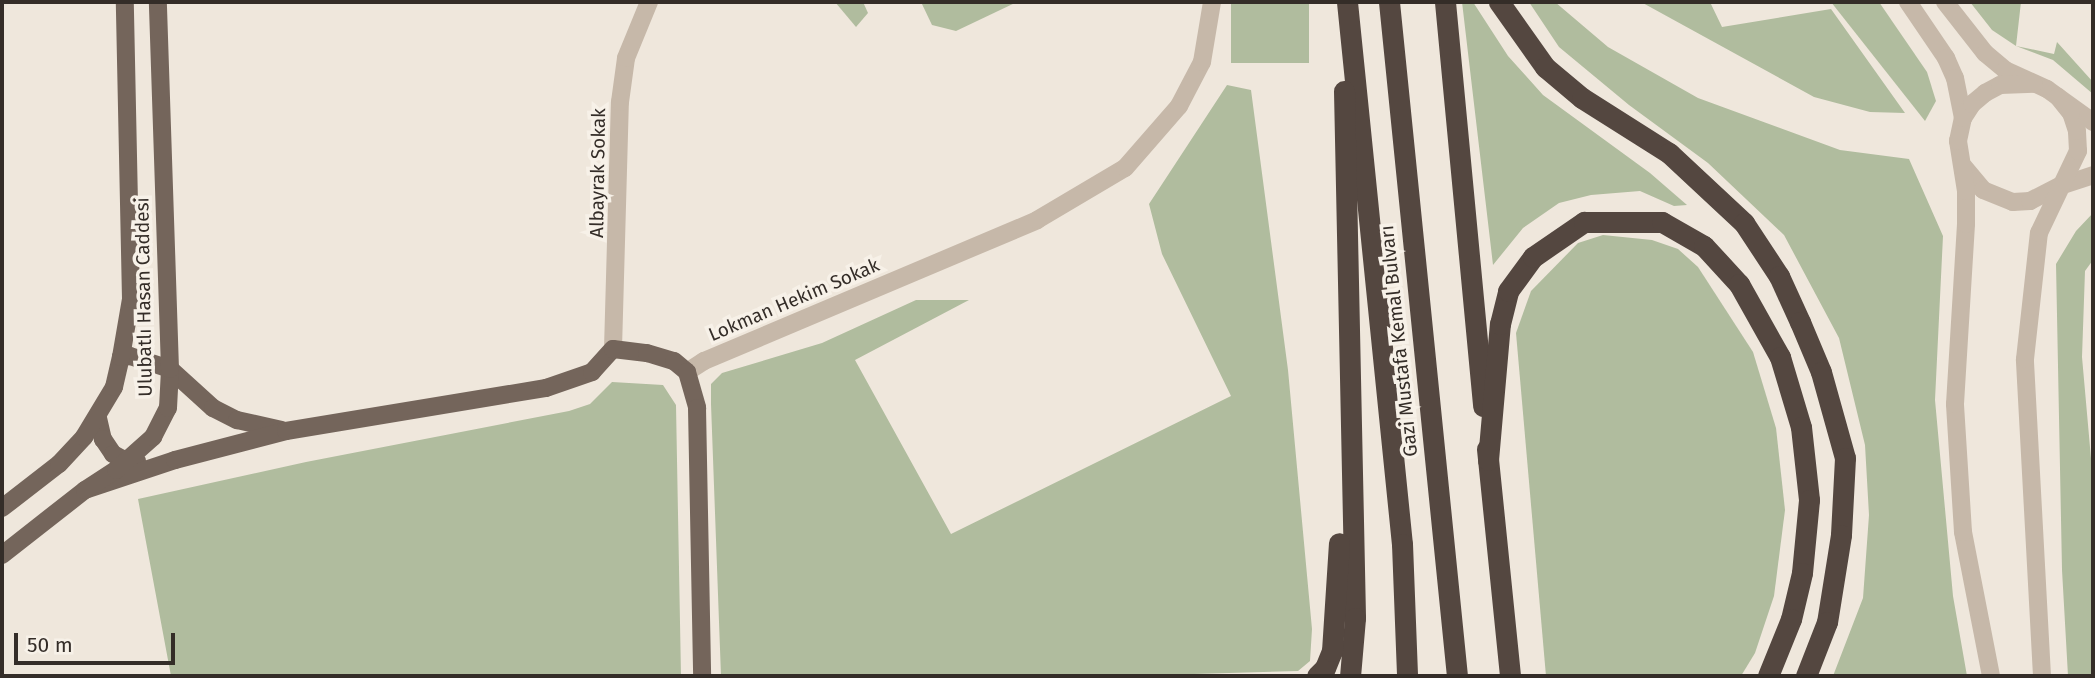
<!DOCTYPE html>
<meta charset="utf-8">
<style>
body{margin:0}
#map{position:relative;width:2095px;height:678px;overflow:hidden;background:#efe7dc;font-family:"Fira Sans",sans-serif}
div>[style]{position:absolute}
.green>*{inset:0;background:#b0bc9e;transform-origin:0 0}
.minor>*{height:18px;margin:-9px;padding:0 9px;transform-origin:9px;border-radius:9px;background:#c6b8a9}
.major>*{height:18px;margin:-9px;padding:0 9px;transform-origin:9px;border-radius:9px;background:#74655b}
.highway>*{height:21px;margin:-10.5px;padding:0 10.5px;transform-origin:10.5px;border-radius:10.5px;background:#544740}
span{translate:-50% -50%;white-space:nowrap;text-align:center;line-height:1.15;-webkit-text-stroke:7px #f7f1e8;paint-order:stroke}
.street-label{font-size:19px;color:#342d28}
.frame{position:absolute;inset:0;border:4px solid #342d28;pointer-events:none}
.scale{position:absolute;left:14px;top:633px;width:161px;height:32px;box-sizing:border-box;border:4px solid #342d28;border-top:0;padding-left:9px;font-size:21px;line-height:24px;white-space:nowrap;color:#342d28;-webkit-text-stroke:5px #f7f1e8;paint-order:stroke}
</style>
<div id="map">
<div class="green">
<div style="clip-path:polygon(835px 2px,863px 2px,868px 13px,856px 27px)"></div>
<div style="clip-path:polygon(921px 2px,1017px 2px,956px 31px,932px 25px)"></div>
<div style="left:1231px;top:2px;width:78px;height:61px"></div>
<div style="clip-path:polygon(1462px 2px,1473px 2px,1508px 56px,1543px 95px,1650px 173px,1687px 205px,1674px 206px,1640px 191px,1591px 195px,1559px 203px,1523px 228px,1493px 265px)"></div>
<div style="clip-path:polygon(1529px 2px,1555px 2px,1608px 47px,1698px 98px,1840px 150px,1909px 159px,1943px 236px,1935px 400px,1953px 596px,1967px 676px,1833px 676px,1863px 598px,1869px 515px,1865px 445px,1839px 338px,1784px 235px,1708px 163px,1629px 105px,1559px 47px)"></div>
<div style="clip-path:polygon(1641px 2px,1710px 2px,1722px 27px,1831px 9px,1905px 113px,1870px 112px,1814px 97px)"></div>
<div style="clip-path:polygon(1831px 2px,1879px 2px,1927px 72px,1936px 101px,1925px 121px)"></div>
<div style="clip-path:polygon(1970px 2px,2021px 2px,2016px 46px,2054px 54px,2057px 42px,2093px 82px,2093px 94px,2053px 60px,2016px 46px,1992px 30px)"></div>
<div style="clip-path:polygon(1227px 85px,1251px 90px,1288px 370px,1312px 629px,1310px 661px,1298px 671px,1125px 676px,721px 676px,711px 404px,711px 384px,722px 373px,822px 343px,916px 300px,969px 300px,855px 360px,951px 534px,1231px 396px,1162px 254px,1149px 204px)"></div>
<div style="clip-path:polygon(2093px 213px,2093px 260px,2085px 271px,2082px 357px,2093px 481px,2093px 676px,2068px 676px,2062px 570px,2056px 264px,2076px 231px)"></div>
<div style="clip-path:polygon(1603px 235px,1652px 240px,1678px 249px,1698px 267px,1753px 352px,1776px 428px,1785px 510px,1774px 596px,1755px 653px,1741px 676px,1546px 676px,1516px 333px,1531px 291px,1578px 243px)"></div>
<div style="clip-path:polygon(612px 382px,663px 385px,676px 405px,681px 676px,171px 676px,138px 499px,306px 462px,569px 411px,590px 404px)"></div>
</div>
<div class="minor">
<div style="left:1908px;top:2px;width:68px;rotate:55.8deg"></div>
<div style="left:1946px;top:58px;width:22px;rotate:66deg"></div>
<div style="left:1955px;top:78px;width:41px;rotate:78.7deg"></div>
<div style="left:1945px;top:2px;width:65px;rotate:51.9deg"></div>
<div style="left:1985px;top:53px;width:26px;rotate:40deg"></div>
<div style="left:2005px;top:70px;width:46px;rotate:24.3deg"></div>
<div style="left:2047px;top:89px;width:57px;rotate:35.7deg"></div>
<div style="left:1964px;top:167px;width:30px;rotate:50deg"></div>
<div style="left:1983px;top:190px;width:32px;rotate:22deg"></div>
<div style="left:2013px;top:202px;width:17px;rotate:-3deg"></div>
<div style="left:2030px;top:201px;width:34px;rotate:-27deg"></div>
<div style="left:2060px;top:186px;width:35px;rotate:-18deg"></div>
<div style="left:613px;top:349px;width:247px;rotate:-88.4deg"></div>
<div style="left:620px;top:102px;width:44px;rotate:-82.2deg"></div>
<div style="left:626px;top:58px;width:61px;rotate:-67.7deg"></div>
<div style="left:687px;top:372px;width:20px;rotate:-33deg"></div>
<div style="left:704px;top:361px;width:362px;rotate:-22.9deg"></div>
<div style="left:1037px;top:220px;width:102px;rotate:-30.6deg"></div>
<div style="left:1125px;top:168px;width:82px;rotate:-48.9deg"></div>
<div style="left:1179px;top:106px;width:50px;rotate:-62.4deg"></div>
<div style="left:1202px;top:62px;width:61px;rotate:-80.5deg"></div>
<div style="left:1991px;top:676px;width:147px;rotate:-101deg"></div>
<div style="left:1963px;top:532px;width:128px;rotate:-93.6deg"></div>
<div style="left:1955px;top:404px;width:180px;rotate:-86.5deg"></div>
<div style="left:1966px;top:224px;width:33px;rotate:-90deg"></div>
<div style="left:1966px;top:191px;width:51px;rotate:-99.1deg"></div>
<div style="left:1958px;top:141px;width:24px;rotate:-78deg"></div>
<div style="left:1963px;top:118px;width:17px;rotate:-57deg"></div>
<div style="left:1972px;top:104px;width:17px;rotate:-40deg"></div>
<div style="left:1985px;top:93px;width:17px;rotate:-28deg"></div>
<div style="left:2000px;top:85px;width:34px;rotate:-2deg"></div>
<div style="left:2042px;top:676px;width:317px;rotate:-93.1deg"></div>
<div style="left:2025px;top:359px;width:127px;rotate:-83.7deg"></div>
<div style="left:2039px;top:233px;width:91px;rotate:-64.6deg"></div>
<div style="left:2078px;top:151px;width:20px;rotate:-93deg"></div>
<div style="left:2077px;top:131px;width:19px;rotate:-108deg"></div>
<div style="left:2071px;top:113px;width:21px;rotate:-129deg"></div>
</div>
<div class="major">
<div style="left:121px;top:357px;width:9px;rotate:-6deg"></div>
<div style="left:130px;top:356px;width:42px;rotate:18deg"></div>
<div style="left:170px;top:369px;width:58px;rotate:42.2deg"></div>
<div style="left:213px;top:408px;width:27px;rotate:27deg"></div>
<div style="left:237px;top:420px;width:46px;rotate:12.5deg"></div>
<div style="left:98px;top:418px;width:22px;rotate:77deg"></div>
<div style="left:103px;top:439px;width:18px;rotate:56deg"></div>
<div style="left:113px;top:454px;width:15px;rotate:28deg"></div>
<div style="left:126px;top:461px;width:11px"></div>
<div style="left:85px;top:490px;width:95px;rotate:-18.4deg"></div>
<div style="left:175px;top:460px;width:115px;rotate:-14.6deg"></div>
<div style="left:286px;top:431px;width:264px;rotate:-9.4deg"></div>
<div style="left:546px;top:388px;width:49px;rotate:-19.2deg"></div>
<div style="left:592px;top:372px;width:31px;rotate:-48deg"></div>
<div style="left:613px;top:349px;width:34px;rotate:7deg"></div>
<div style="left:647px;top:353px;width:28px;rotate:17deg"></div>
<div style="left:674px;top:361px;width:17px;rotate:40deg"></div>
<div style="left:687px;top:372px;width:37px;rotate:74deg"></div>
<div style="left:697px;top:408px;width:268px;rotate:88.9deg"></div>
<div style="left:2px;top:508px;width:72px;rotate:-37.7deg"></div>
<div style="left:59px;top:464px;width:37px;rotate:-47deg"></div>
<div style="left:84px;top:437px;width:58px;rotate:-59deg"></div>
<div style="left:114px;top:387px;width:31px;rotate:-77deg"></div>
<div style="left:121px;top:357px;width:59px;rotate:-80.2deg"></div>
<div style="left:131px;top:299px;width:297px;rotate:-91.2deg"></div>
<div style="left:2px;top:555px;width:105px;rotate:-38.1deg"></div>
<div style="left:85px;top:490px;width:37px;rotate:-33deg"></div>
<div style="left:116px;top:470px;width:50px;rotate:-41.7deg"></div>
<div style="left:153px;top:437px;width:33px;rotate:-63deg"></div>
<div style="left:168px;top:408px;width:39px;rotate:-87deg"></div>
<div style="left:170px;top:369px;width:367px;rotate:-91.9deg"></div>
</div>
<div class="highway">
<div style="left:1347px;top:2px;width:545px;rotate:84.21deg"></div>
<div style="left:1402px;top:544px;width:132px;rotate:87.8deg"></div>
<div style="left:1389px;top:2px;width:677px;rotate:84.24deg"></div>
<div style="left:1445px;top:2px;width:406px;rotate:84.6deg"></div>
<div style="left:1499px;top:2px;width:80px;rotate:54.7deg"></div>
<div style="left:1545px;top:67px;width:48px;rotate:40deg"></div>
<div style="left:1582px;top:98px;width:103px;rotate:32.3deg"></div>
<div style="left:1669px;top:153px;width:103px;rotate:43deg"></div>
<div style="left:1744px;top:223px;width:64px;rotate:56.6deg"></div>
<div style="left:1779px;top:276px;width:51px;rotate:65.5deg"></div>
<div style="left:1800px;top:322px;width:54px;rotate:67.2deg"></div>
<div style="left:1821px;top:372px;width:89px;rotate:74.4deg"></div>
<div style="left:1845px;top:458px;width:77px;rotate:93deg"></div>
<div style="left:1841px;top:535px;width:88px;rotate:99.1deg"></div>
<div style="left:1827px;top:622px;width:58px;rotate:111.3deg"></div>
<div style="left:1344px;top:91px;width:527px;rotate:88.8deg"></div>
<div style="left:1355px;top:618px;width:58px;rotate:94.9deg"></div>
<div style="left:1487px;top:449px;width:228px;rotate:84.2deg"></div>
<div style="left:1488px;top:460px;width:137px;rotate:-85deg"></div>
<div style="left:1500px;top:324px;width:34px;rotate:-76deg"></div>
<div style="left:1508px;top:291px;width:42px;rotate:-53.7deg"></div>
<div style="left:1533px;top:257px;width:62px;rotate:-34.5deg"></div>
<div style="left:1584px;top:222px;width:78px"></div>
<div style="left:1662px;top:222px;width:48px;rotate:29.7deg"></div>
<div style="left:1704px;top:246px;width:52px;rotate:47.4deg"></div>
<div style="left:1739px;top:284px;width:84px;rotate:60.7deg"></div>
<div style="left:1780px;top:357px;width:73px;rotate:73.3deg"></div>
<div style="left:1801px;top:427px;width:73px;rotate:83.7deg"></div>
<div style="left:1809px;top:500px;width:73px;rotate:95.5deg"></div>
<div style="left:1802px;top:573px;width:47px;rotate:103.4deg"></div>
<div style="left:1791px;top:619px;width:61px;rotate:112deg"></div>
<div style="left:1317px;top:676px;width:11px;rotate:-45deg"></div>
<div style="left:1325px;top:668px;width:18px;rotate:-68deg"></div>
<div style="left:1332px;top:651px;width:108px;rotate:-86.3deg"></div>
</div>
<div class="street-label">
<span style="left:598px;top:173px;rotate:-89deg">Albayrak Sokak</span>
<span style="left:144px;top:297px;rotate:-91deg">Ulubatlı Hasan Caddesi</span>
<span style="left:794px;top:300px;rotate:-23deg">Lokman Hekim Sokak</span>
<span style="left:1399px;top:341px;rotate:-96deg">Gazi Mustafa Kemal Bulvarı</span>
</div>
<div class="frame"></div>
<div class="scale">50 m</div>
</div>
